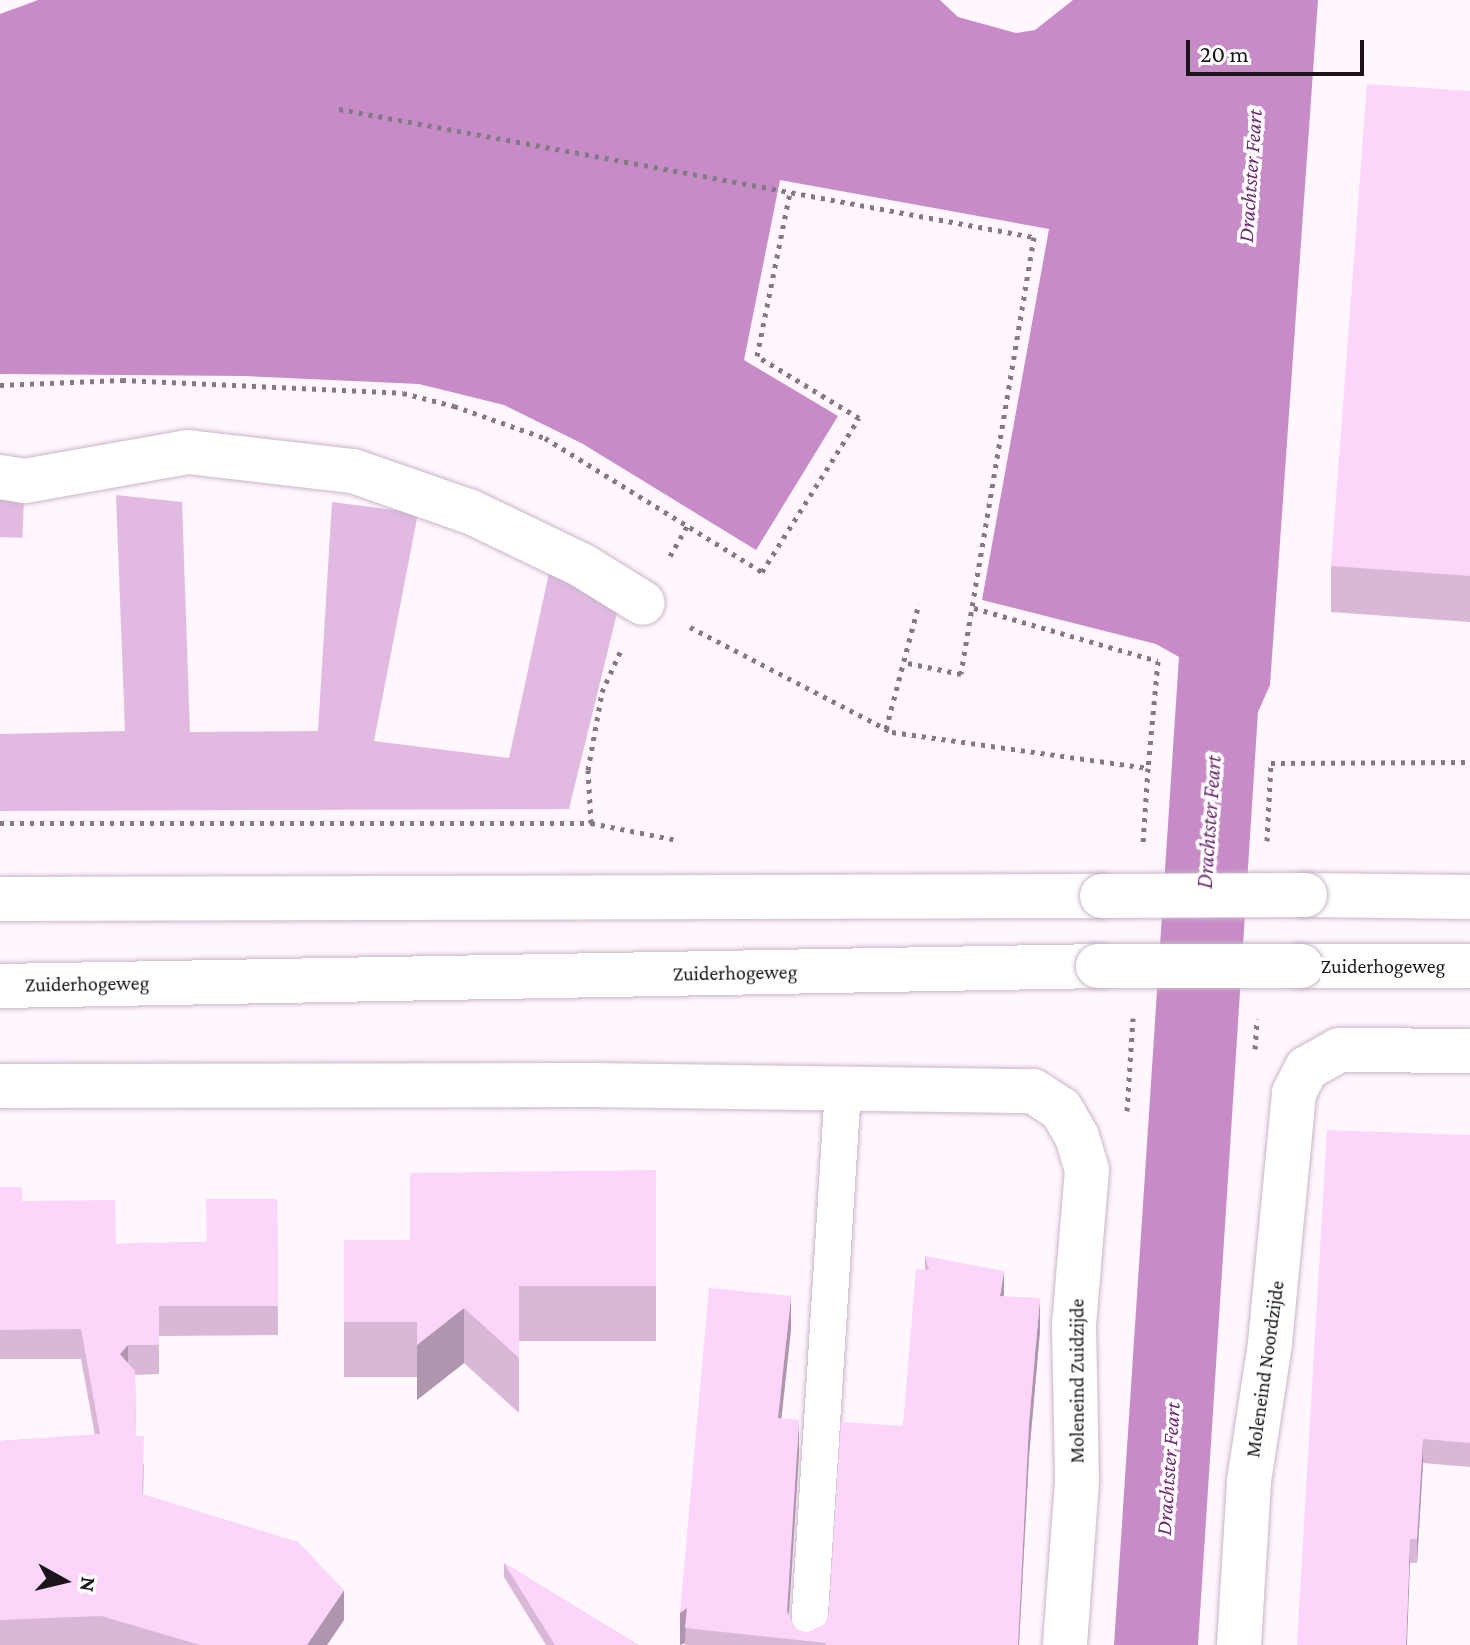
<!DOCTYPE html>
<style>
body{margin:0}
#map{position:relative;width:1470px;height:1645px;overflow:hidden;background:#fff6fe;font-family:"Crimson Pro",serif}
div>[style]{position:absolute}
.green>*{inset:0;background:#e1b9e1;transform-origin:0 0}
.water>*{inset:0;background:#c78cc7}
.path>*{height:5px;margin-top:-2.5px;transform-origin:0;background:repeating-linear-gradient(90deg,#837b83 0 4px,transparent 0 10px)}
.roads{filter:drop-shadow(0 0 2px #c9b6c9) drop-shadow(0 0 2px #c9b6c9)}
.lane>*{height:36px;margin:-18px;padding:0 18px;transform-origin:18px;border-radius:18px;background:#fff}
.street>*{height:44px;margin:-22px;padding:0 22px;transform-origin:22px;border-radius:22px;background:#fff}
.primary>*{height:44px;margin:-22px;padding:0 22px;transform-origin:22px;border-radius:22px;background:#fff}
.bridges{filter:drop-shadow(0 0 2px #c9b6c9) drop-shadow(0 0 2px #c9b6c9)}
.primary-bridge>*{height:44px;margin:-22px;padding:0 22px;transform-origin:22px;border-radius:22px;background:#fff}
.wall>*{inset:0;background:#d8b7d7}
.shaded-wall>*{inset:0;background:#b095af}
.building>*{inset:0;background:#fbd5fa}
span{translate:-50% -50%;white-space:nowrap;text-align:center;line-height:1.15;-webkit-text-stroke:7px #fff;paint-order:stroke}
.street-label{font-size:20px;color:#1b141b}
.water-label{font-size:22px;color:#702a72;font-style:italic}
.north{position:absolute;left:24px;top:1541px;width:80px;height:80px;-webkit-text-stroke:6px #fff;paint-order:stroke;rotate:98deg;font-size:22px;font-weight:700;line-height:32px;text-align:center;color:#1b141b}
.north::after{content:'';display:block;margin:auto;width:28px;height:36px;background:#1b141b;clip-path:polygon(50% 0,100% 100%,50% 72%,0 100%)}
.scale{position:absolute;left:1186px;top:40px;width:178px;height:36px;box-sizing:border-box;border:4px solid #1b141b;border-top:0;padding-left:10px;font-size:24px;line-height:28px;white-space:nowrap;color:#1b141b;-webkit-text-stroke:6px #fff;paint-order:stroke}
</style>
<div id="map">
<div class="green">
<div style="left:0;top:494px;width:24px;height:43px;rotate:2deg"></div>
<div style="clip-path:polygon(116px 495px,182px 502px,190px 732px,318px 731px,332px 502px,418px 513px,374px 741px,509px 758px,550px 568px,618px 609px,569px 809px,0 811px,0 734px,125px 731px)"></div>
</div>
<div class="water">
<div style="clip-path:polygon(38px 0,940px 0,958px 17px,1016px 33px,1035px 30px,1073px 0,1318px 0,1270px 685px,1258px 712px,1198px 1645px,1114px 1645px,1179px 657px,1156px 644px,982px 600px,1049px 229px,780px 180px,744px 360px,838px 416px,756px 550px,583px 444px,504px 405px,419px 384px,244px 376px,0 374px,0 14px)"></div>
</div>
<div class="path">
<div style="left:339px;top:109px;width:707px;rotate:10.44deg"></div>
<div style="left:1034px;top:237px;width:443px;rotate:99.5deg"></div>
<div style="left:961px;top:674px;width:59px;rotate:-168.3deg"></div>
<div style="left:0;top:385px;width:122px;rotate:-2.3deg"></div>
<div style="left:122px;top:380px;width:281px;rotate:2.6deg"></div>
<div style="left:403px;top:393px;width:53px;rotate:14.3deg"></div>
<div style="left:454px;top:406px;width:96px;rotate:19.4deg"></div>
<div style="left:545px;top:438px;width:255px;rotate:31.7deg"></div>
<div style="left:762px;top:572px;width:182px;rotate:-57.8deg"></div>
<div style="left:859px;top:418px;width:119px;rotate:-148.7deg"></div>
<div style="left:757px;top:356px;width:167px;rotate:-78.6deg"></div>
<div style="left:670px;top:556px;width:34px;rotate:-60deg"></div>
<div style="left:974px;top:608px;width:191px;rotate:16.1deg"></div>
<div style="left:1158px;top:661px;width:107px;rotate:95.3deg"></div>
<div style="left:690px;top:627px;width:228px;rotate:27.5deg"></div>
<div style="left:892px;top:732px;width:259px;rotate:8deg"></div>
<div style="left:1148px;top:768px;width:76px;rotate:93.8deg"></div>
<div style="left:886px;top:729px;width:130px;rotate:-75.3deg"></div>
<div style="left:0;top:823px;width:591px"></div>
<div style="left:591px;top:823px;width:88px;rotate:11.2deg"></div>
<div style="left:591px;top:823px;width:53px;rotate:-93.2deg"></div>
<div style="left:588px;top:770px;width:79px;rotate:-79.8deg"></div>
<div style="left:602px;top:692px;width:46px;rotate:-65.7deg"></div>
<div style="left:1267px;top:841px;width:78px;rotate:-87.1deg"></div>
<div style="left:1271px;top:763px;width:199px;rotate:-0.3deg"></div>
<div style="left:1255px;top:1049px;width:30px;rotate:-86deg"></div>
<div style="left:1127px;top:1111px;width:93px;rotate:-86.3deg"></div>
</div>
<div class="roads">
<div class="lane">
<div style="left:808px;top:1645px;width:558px;rotate:-86.4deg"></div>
</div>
<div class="street">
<div style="left:0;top:477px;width:25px;rotate:9deg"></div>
<div style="left:25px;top:481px;width:166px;rotate:-10.1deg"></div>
<div style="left:188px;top:452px;width:166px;rotate:6.6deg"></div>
<div style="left:353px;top:471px;width:125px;rotate:19.2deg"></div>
<div style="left:471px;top:512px;width:124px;rotate:25.7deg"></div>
<div style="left:583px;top:566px;width:70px;rotate:31.7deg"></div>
<div style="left:0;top:1086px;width:591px;rotate:-0.1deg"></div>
<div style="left:591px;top:1085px;width:442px;rotate:0.8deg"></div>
<div style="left:1033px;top:1091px;width:33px;rotate:33deg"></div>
<div style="left:1061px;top:1109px;width:32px;rotate:60deg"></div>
<div style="left:1077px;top:1137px;width:34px;rotate:73deg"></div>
<div style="left:1087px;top:1170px;width:155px;rotate:94.8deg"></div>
<div style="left:1074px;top:1324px;width:157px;rotate:88.9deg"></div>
<div style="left:1077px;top:1481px;width:164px;rotate:94.2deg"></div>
<div style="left:1239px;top:1645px;width:164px;rotate:-86.5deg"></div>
<div style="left:1249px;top:1481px;width:140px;rotate:-81.3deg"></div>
<div style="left:1270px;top:1343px;width:251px;rotate:-84.5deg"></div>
<div style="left:1294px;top:1093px;width:28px;rotate:-63deg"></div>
<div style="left:1307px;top:1068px;width:37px;rotate:-29deg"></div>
<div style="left:1339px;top:1050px;width:131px;rotate:0.4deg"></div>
</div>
<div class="primary">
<div style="left:1305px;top:895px;width:165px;rotate:0.7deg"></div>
<div style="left:0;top:899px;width:1102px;rotate:-0.16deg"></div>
<div style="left:1301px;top:966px;width:169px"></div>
<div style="left:0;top:986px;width:1098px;rotate:-1.04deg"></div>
</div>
</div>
<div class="bridges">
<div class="primary-bridge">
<div style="left:1102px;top:896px;width:203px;rotate:-0.3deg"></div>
<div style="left:1098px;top:966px;width:203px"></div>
</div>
</div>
<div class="wall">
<div style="clip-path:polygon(1470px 91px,1470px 622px,1331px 612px,1331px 566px)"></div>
<div style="clip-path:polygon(1470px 1135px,1470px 1467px,1423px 1463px,1417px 1563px,1410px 1563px,1297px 1645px)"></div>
<div style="clip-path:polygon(656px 1170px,656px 1341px,519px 1341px,519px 1413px,464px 1363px,417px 1400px,417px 1377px,344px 1377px,344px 1240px,410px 1240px)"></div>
<div style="clip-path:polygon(0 1187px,22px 1201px,116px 1244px,206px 1242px,277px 1199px,278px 1335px,159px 1336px,159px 1374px,135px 1375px,136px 1436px,144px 1466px,143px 1495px,344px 1620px,327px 1645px,0 1645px,0 1441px,95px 1435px,81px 1359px,0 1359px)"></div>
<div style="clip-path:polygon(925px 1256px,1004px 1296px,1040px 1331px,1029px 1456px,1019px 1645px,685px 1645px,685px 1643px,680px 1645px,680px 1613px,791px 1329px,781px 1418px,799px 1453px,789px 1615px,796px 1629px,807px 1633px,825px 1624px,903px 1426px,925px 1270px)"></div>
<div style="clip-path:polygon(504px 1563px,638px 1645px,546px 1645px,504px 1577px)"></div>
</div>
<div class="shaded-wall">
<div style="clip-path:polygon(1004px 1271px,1004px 1304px,1000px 1296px)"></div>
<div style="clip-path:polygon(791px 1296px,791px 1329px,778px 1451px,778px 1418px)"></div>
<div style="clip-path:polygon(1040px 1298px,1040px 1331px,1029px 1456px,1019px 1645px,1018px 1645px,1029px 1423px)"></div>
<div style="clip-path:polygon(464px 1308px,464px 1363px,417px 1400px,417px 1345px)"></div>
<div style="clip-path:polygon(128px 1345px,128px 1375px,120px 1354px)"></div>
<div style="clip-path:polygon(799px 1420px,799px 1453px,787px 1644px,787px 1611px)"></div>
<div style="clip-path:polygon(1423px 1439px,1423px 1463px,1417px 1563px,1417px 1539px)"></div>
<div style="clip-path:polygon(1410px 1539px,1410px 1563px,1407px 1645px,1406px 1645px)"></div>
<div style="clip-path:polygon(344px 1590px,344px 1620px,327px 1645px,307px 1645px)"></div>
<div style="clip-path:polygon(687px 1608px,685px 1643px,680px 1645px,680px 1613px)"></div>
</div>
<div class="building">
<div style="clip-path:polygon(1367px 84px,1470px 91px,1470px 576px,1331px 566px)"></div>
<div style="clip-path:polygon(1327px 1130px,1470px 1135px,1470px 1443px,1423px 1439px,1417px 1539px,1410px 1539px,1406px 1645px,1297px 1645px)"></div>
<div style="clip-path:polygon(656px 1170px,656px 1286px,519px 1286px,519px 1358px,464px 1308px,417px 1345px,417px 1322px,344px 1322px,344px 1240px,410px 1240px,410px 1173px)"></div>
<div style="clip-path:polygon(0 1187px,22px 1187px,22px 1201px,115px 1200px,116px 1244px,207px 1242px,206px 1199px,277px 1199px,278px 1306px,159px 1306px,159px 1345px,128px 1345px,120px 1354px,135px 1371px,136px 1436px,144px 1436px,142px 1494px,298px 1542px,344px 1590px,307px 1645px,200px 1645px,101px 1616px,0 1620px,0 1441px,100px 1434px,81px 1329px,0 1330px)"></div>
<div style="clip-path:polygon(925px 1256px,1004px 1271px,1000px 1296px,1040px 1298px,1029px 1423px,1018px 1645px,826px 1645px,826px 1643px,685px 1628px,687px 1608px,680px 1613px,709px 1288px,791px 1296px,778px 1418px,799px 1420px,787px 1611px,796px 1629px,807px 1633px,825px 1624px,829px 1613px,841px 1422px,903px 1426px,916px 1269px,929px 1270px)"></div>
<div style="clip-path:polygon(504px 1563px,638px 1645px,555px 1645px)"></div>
</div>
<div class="street-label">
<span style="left:1383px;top:966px">Zuiderhogeweg</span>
<span style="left:735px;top:973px;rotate:-1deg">Zuiderhogeweg</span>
<span style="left:87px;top:984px;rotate:-1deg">Zuiderhogeweg</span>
<span style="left:1265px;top:1369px;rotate:-82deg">Moleneind Noordzijde</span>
<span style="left:1077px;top:1381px;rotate:-90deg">Moleneind Zuidzijde</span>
</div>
<div class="water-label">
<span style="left:1250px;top:176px;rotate:-86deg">Drachtster Feart</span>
<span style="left:1209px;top:822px;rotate:-86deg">Drachtster Feart</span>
<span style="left:1168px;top:1469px;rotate:-86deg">Drachtster Feart</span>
</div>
<div class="north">N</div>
<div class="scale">20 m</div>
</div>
